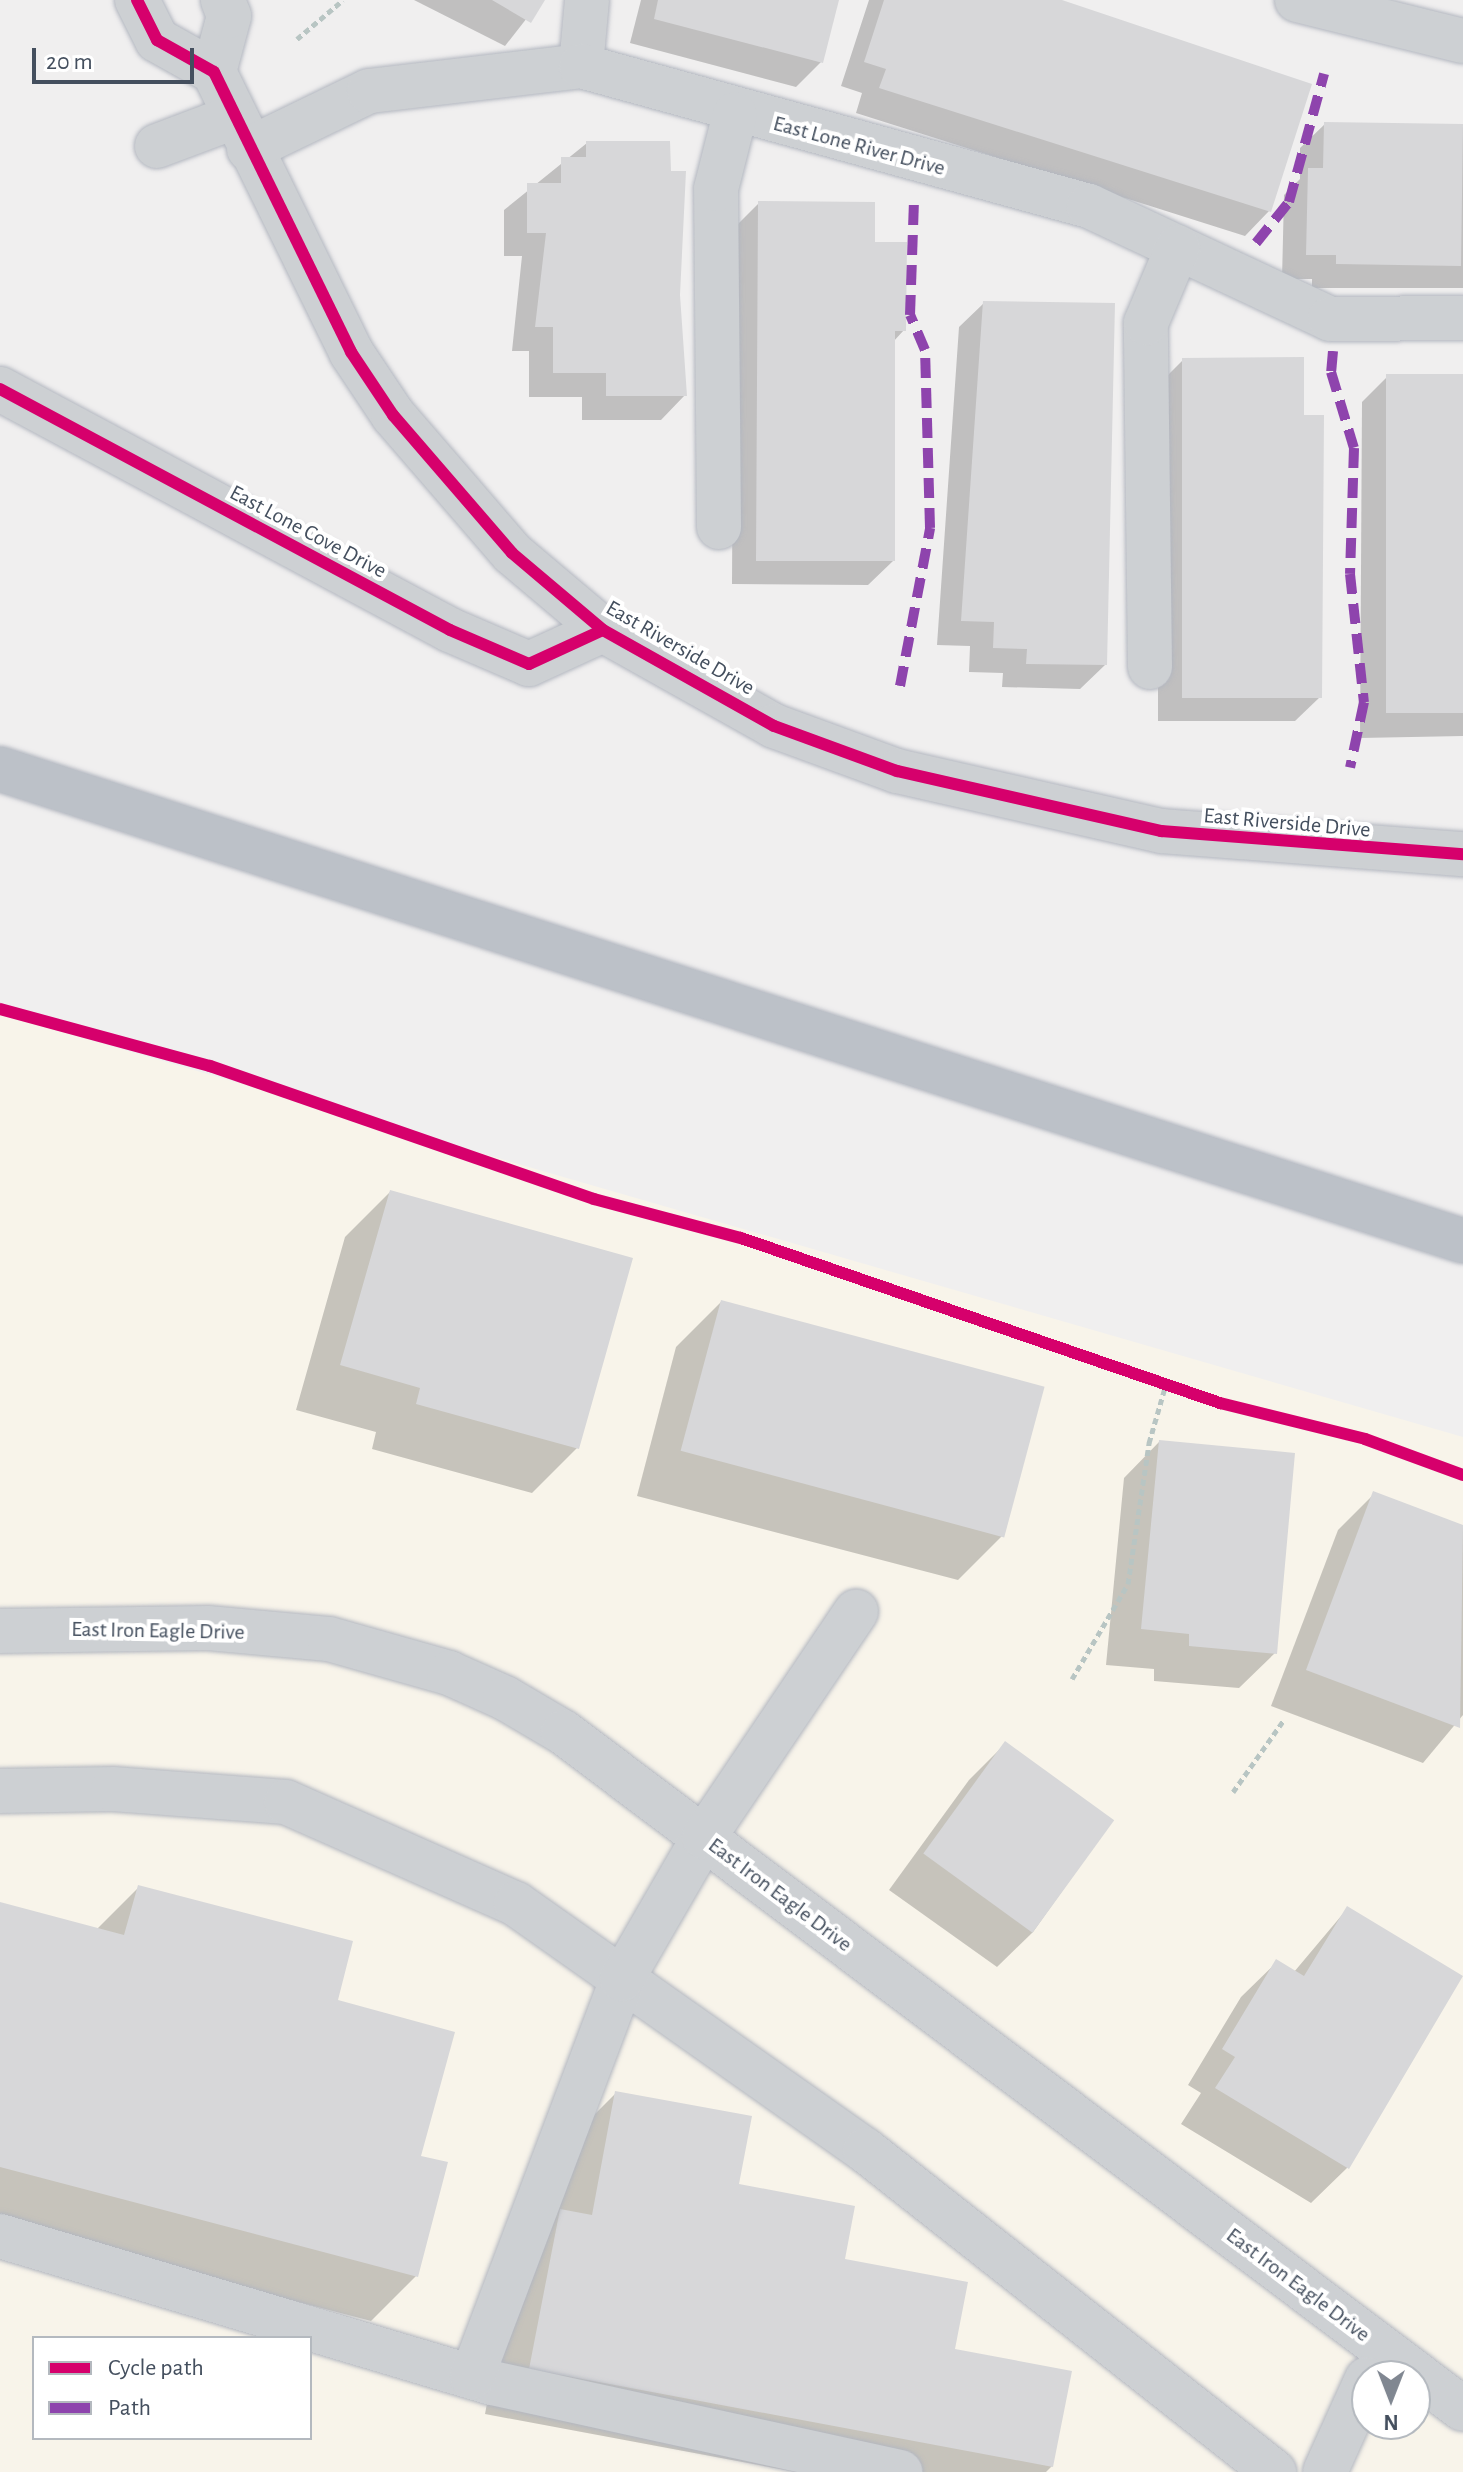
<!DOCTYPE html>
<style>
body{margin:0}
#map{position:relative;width:1463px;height:2472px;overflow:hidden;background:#f0efef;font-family:"Alegreya Sans",sans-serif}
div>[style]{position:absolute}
.commercial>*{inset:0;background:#f8f4ea}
.shadow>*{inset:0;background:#0003}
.building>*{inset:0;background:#d7d7d9;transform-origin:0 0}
.path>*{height:5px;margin-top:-2.5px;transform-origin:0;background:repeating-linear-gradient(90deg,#b8c5c3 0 6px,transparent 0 10px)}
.roads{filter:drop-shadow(0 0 2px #b3b7c0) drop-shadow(0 0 2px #b3b7c0)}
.minor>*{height:44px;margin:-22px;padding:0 22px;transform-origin:22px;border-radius:22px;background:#cdd0d3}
.highway>*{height:44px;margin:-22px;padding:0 22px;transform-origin:22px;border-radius:22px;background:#bcc1c8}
.quiet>*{height:10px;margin-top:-5px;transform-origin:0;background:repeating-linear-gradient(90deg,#8e44ad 0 20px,transparent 0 30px)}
.cycleway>*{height:12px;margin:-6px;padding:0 6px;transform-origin:6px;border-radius:6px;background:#d6006c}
span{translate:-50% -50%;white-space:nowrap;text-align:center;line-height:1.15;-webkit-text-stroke:8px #fff;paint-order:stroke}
.street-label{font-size:22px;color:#444f5e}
.legend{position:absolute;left:32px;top:2336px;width:280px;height:104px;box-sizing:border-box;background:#fff;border:2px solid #b4b9bf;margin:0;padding:10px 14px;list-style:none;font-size:24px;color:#444f5e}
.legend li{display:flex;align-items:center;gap:16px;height:40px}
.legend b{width:40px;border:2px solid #b4b9bf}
.north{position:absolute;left:1351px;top:2360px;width:80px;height:80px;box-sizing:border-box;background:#fff;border:2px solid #b4b9bf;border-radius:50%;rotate:180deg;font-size:22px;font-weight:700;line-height:32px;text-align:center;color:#444f5e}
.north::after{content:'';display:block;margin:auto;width:28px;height:36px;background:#808791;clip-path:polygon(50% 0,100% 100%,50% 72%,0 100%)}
.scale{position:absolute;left:32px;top:48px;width:162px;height:36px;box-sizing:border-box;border:4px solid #444f5e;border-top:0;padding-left:10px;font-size:24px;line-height:28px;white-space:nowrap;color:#444f5e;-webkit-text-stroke:6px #fff;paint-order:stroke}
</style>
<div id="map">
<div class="commercial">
<div style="clip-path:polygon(evenodd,0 1014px,1463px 1437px,1463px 2472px,0 2472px,0 1014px,34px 2338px,310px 2338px,310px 2438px,34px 2438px,34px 2338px,0 1014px,1367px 2376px,1415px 2376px,1415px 2424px,1367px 2424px,1367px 2376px)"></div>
</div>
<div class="shadow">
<div style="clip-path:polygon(414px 0,541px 0,505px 46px)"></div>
<div style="clip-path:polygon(641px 0,837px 0,821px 62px,796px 87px,630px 43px)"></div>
<div style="clip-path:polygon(869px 0,1052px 0,1269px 211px,1245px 236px,856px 113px,862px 93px,841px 86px)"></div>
<div style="clip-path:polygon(1325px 124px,1463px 127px,1463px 288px,1312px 288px,1312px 279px,1282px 279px,1284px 195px,1300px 179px,1300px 148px)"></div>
<div style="clip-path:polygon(587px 143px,678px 295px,685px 395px,661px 420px,582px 420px,582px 397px,529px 397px,529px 351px,512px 351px,522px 256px,504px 256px,504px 210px)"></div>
<div style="clip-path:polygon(759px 203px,873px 244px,904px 330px,893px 342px,893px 561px,868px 585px,732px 584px,734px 228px)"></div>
<div style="clip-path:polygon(984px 303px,1105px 665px,1080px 689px,1002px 687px,1003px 673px,969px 672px,970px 646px,937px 645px,959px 327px)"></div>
<div style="clip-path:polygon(1183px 360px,1302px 417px,1320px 697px,1295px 721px,1158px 721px,1158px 385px)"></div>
<div style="clip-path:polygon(1463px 376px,1463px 736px,1360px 738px,1362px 402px,1387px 377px)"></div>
<div style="clip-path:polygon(390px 1192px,577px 1448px,532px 1493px,372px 1449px,376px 1432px,296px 1410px,345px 1237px)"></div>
<div style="clip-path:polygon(721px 1302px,1003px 1535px,958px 1580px,637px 1496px,676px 1347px)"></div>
<div style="clip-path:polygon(1159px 1442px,1275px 1653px,1239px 1688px,1154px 1681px,1154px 1669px,1106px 1665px,1124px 1478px)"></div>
<div style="clip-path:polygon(1374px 1494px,1463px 1527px,1463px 1715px,1423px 1763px,1271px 1706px,1338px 1530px)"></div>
<div style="clip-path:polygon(1005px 1744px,1112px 1821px,1033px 1932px,997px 1967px,889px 1890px,969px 1780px)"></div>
<div style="clip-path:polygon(139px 1887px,335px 2002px,419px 2158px,416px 2276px,371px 2321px,0 2224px,0 1904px,96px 1930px)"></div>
<div style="clip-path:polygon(1347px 1909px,1347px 2168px,1311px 2203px,1181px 2124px,1201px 2093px,1188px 2085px,1241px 1997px,1277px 1962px,1294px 1972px)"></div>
<div style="clip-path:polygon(616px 2093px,953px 2350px,1052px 2466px,1046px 2472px,796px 2472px,485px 2414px,515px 2256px,571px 2138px)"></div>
</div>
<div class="building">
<div style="clip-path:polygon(492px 0,545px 0,531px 23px)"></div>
<div style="clip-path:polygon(658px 0,839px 0,823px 63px,654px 19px)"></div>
<div style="clip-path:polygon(884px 0,1062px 0,1312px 84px,1271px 212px,879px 88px,886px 69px,864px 62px)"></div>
<div style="clip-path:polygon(1324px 122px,1463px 124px,1461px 266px,1336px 264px,1336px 255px,1306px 255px,1308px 168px,1323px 168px)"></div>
<div style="clip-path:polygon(586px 141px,670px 141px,671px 171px,686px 171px,680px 295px,687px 396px,606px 396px,606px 373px,553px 373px,553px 327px,535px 327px,546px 233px,527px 233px,527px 183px,561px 183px,561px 157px,586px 157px)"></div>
<div style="clip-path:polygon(758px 201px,875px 202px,875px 242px,907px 242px,906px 331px,895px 331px,895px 561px,756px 561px)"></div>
<div style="clip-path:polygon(983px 301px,1115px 303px,1107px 665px,1026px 664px,1027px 649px,993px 648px,994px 622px,961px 621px)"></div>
<div style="clip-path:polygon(1304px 357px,1304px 415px,1324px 415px,1322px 698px,1182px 698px,1182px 358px)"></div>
<div style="left:1463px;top:374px;width:339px;height:77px;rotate:90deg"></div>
<div style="clip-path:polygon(390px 1190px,633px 1258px,579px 1449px,416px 1404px,420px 1388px,340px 1365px)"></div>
<div style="left:721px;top:1300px;width:335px;height:156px;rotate:15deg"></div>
<div style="clip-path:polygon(1159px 1440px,1295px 1453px,1277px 1654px,1189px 1646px,1189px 1634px,1141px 1629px)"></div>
<div style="clip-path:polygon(1373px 1491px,1463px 1525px,1460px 1728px,1306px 1670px)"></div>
<div style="left:1005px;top:1741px;width:135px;height:139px;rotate:36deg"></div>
<div style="clip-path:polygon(138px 1885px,353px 1941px,338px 2000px,455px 2032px,421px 2156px,448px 2162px,418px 2277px,0 2167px,0 1902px,124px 1935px)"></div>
<div style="clip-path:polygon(1347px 1906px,1463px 1976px,1349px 2169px,1215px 2088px,1235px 2057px,1222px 2049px,1276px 1959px,1304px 1976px)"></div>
<div style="clip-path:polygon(615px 2091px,752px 2116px,739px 2184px,855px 2206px,845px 2259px,968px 2282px,955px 2349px,1072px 2371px,1053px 2467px,529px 2369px,560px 2209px,592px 2215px)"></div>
</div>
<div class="path">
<div style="left:297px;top:39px;width:60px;rotate:-40.3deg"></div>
<div style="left:1072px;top:1679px;width:110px;rotate:-59.5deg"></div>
<div style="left:1128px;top:1584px;width:143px;rotate:-81.5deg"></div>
<div style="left:1149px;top:1443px;width:61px;rotate:-73.9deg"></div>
<div style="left:1233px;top:1792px;width:87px;rotate:-54.8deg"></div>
</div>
<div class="roads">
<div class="minor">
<div style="left:137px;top:0;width:45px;rotate:63.4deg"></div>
<div style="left:157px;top:40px;width:65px;rotate:29.3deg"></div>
<div style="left:214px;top:72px;width:312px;rotate:63.9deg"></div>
<div style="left:351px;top:352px;width:76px;rotate:56.3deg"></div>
<div style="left:393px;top:415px;width:182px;rotate:49.2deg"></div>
<div style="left:512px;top:553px;width:119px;rotate:40.2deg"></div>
<div style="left:603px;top:630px;width:196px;rotate:29.3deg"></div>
<div style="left:774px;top:726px;width:131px;rotate:20.1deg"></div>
<div style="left:897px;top:771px;width:271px;rotate:12.8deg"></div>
<div style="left:1161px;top:831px;width:303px;rotate:4.4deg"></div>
<div style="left:1297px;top:0;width:171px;rotate:13.9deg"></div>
<div style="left:581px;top:66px;width:66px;rotate:-84.8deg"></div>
<div style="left:214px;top:72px;width:58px;rotate:-75deg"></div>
<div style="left:229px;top:16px;width:17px;rotate:-111deg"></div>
<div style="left:157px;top:146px;width:82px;rotate:-20.6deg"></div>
<div style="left:249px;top:149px;width:133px;rotate:-25.8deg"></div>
<div style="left:369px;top:91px;width:213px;rotate:-6.7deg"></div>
<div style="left:581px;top:66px;width:527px;rotate:15.41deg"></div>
<div style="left:1089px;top:206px;width:266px;rotate:25.1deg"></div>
<div style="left:1330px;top:319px;width:133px;rotate:-0.4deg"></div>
<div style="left:0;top:389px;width:510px;rotate:28.17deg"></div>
<div style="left:450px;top:630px;width:86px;rotate:23.3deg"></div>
<div style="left:529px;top:664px;width:81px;rotate:-24.7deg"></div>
<div style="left:719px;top:527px;width:338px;rotate:-90.5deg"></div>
<div style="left:716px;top:189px;width:77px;rotate:-75.8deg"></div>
<div style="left:1150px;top:667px;width:344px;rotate:-90.7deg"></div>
<div style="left:1146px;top:323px;width:82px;rotate:-67.2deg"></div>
<div style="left:0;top:1631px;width:208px;rotate:-0.8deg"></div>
<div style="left:208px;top:1628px;width:121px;rotate:5.2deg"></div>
<div style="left:329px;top:1639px;width:125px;rotate:15.8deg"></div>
<div style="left:449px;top:1673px;width:61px;rotate:24.1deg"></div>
<div style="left:505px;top:1698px;width:67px;rotate:30.4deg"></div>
<div style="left:563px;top:1732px;width:1126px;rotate:36.95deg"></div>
<div style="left:0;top:1791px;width:113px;rotate:-1deg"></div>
<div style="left:113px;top:1789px;width:173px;rotate:4.3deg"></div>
<div style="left:286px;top:1802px;width:252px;rotate:23.9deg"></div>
<div style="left:516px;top:1904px;width:427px;rotate:35.2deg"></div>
<div style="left:865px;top:2150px;width:521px;rotate:38.21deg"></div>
<div style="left:0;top:2236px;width:513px;rotate:16.64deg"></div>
<div style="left:492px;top:2383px;width:418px;rotate:12.3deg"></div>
<div style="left:472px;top:2377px;width:425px;rotate:-69.3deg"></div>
<div style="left:622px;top:1979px;width:164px;rotate:-60deg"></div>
<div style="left:704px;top:1837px;width:272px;rotate:-56deg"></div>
<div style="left:1325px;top:2472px;width:102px;rotate:-65.7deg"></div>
</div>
<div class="highway">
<div style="left:0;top:769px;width:1537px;rotate:17.88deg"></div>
</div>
</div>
<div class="quiet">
<div style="left:1256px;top:243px;width:53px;rotate:-51.2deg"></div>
<div style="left:1289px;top:202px;width:133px;rotate:-74.7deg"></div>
<div style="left:1333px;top:351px;width:21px;rotate:95deg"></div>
<div style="left:1331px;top:372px;width:79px;rotate:73.2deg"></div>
<div style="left:1354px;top:448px;width:126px;rotate:91.8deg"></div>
<div style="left:1350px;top:574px;width:129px;rotate:83.8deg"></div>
<div style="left:1364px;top:702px;width:67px;rotate:102deg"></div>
<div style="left:900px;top:686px;width:161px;rotate:-79.2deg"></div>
<div style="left:930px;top:528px;width:178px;rotate:-91.6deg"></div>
<div style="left:925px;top:350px;width:38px;rotate:-113deg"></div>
<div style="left:910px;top:315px;width:113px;rotate:-88deg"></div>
</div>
<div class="cycleway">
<div style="left:137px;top:0;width:45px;rotate:63.4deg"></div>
<div style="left:157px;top:40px;width:65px;rotate:29.3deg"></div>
<div style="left:214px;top:72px;width:312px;rotate:63.9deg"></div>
<div style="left:351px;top:352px;width:76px;rotate:56.3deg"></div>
<div style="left:393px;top:415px;width:182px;rotate:49.2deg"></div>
<div style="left:512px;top:553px;width:119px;rotate:40.2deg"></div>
<div style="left:603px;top:630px;width:196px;rotate:29.3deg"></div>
<div style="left:774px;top:726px;width:131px;rotate:20.1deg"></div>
<div style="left:897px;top:771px;width:271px;rotate:12.8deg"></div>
<div style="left:1161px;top:831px;width:303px;rotate:4.4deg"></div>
<div style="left:0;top:389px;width:510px;rotate:28.17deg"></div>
<div style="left:450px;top:630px;width:86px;rotate:23.3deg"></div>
<div style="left:529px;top:664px;width:81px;rotate:-24.7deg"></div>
<div style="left:0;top:1009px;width:218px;rotate:15.2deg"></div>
<div style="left:210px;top:1066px;width:406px;rotate:19.1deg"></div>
<div style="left:594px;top:1199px;width:152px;rotate:14.9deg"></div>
<div style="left:741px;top:1238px;width:507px;rotate:19.01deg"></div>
<div style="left:1220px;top:1403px;width:149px;rotate:13.9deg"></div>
<div style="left:1365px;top:1439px;width:104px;rotate:20.2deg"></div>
</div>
<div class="street-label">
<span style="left:859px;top:146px;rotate:15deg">East Lone River Drive</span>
<span style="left:308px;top:532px;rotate:28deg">East Lone Cove Drive</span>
<span style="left:680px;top:648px;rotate:30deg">East Riverside Drive</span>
<span style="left:1287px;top:823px;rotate:5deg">East Riverside Drive</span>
<span style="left:158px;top:1631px;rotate:1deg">East Iron Eagle Drive</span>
<span style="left:780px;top:1895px;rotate:37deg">East Iron Eagle Drive</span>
<span style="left:1298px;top:2285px;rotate:37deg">East Iron Eagle Drive</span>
</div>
<ul class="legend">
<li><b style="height:10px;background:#d6006c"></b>Cycle path</li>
<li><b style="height:10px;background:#8e44ad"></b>Path</li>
</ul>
<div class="north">N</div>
<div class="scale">20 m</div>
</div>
